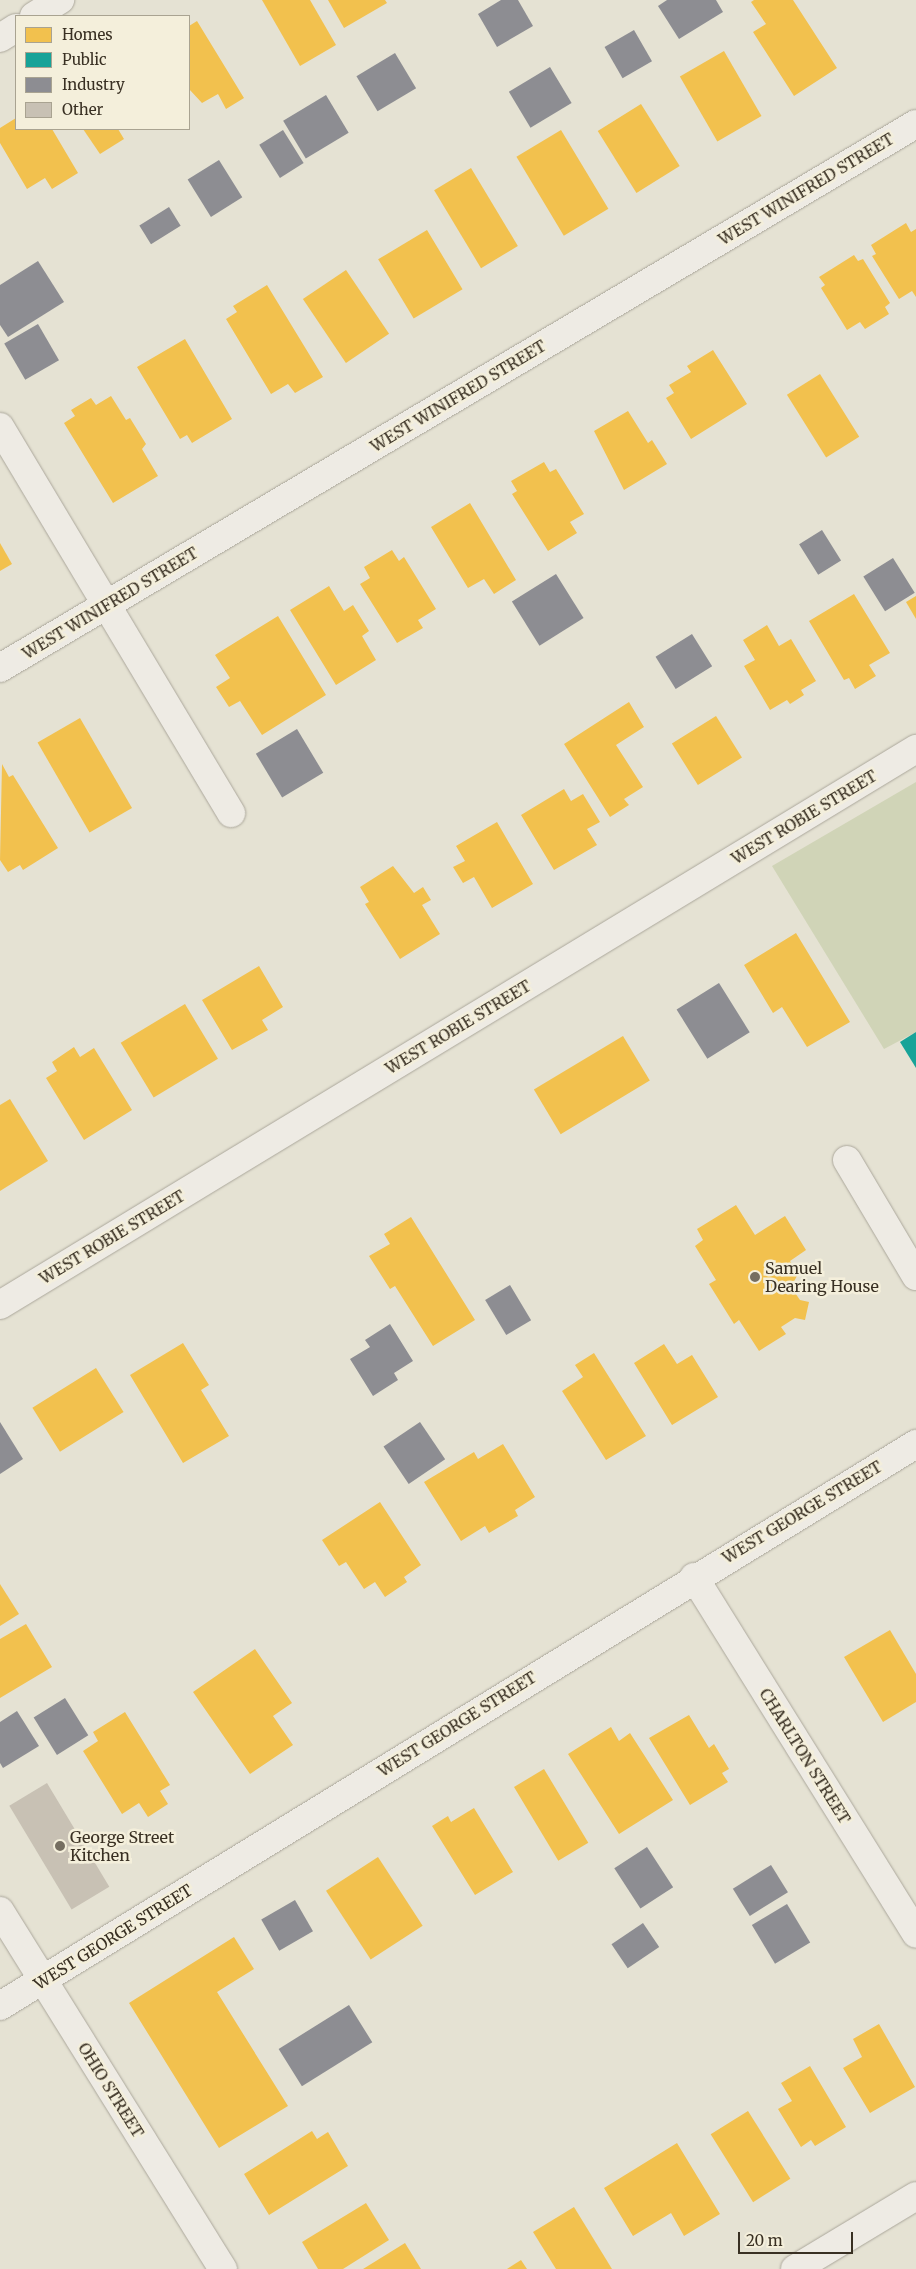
<!DOCTYPE html>
<style>
body{margin:0}
#map{position:relative;width:916px;height:2269px;overflow:hidden;background:#e5e2d3;font-family:Merriweather,serif}
div>[style]{position:absolute}
.green>*{inset:0;background:#d0d4b7}
.homes>*{inset:0;background:#f2c14e;transform-origin:0 0}
.public>*{inset:0;background:#17a398}
.industry>*{inset:0;background:#8d8d92;transform-origin:0 0}
.building>*{inset:0;background:#c8c1b4;transform-origin:0 0}
.roads{filter:drop-shadow(0 0 1px #aba79b) drop-shadow(0 0 1px #aba79b)}
.minor>*{height:28px;margin:-14px;padding:0 14px;transform-origin:14px;border-radius:14px;background:#eeebe4}
.dots>*{width:14px;height:14px;translate:-50% -50%;box-sizing:border-box;border:2px solid #f4efdb;border-radius:50%}
span{translate:-50% -50%;white-space:nowrap;text-align:center;line-height:1.15;-webkit-text-stroke:5px #f4efdb;paint-order:stroke}
.street-label{font-size:16px;color:#393023}
.poi-label{font-size:16px;color:#393023}
.left{translate:0 -50%;text-align:left}
.legend{position:absolute;left:15px;top:15px;width:175px;height:115px;box-sizing:border-box;background:#f4efdb;border:1px solid #a9a391;margin:0;padding:6px 9px;list-style:none;font-size:15px;color:#393023}
.legend li{display:flex;align-items:center;gap:10px;height:25px}
.legend b{width:25px;border:1px solid #a9a391}
.scale{position:absolute;left:738px;top:2232px;width:115px;height:22px;box-sizing:border-box;border:2px solid #393023;border-top:0;padding-left:6px;font-size:15px;line-height:18px;white-space:nowrap;color:#393023;-webkit-text-stroke:4px #f4efdb;paint-order:stroke}
</style>
<div id="map">
<div class="green">
<div style="clip-path:polygon(916px 782px,916px 1032px,884px 1049px,772px 866px)"></div>
</div>
<div class="homes">
<div style="clip-path:polygon(262px 0,310px 0,336px 45px,300px 66px)"></div>
<div style="clip-path:polygon(328px 0,385px 0,387px 3px,344px 28px)"></div>
<div style="clip-path:polygon(754px 0,793px 0,837px 68px,794px 96px,753px 32px,766px 24px,751px 2px)"></div>
<div style="clip-path:polygon(197px 21px,244px 98px,226px 109px,218px 94px,202px 103px,189px 89px,189px 26px)"></div>
<div style="left:724px;top:51px;width:75px;height:51px;rotate:60deg"></div>
<div style="left:641px;top:104px;width:73px;height:51px;rotate:58deg"></div>
<div style="clip-path:polygon(16px 118px,16px 129px,52px 129px,78px 173px,52px 189px,45px 178px,27px 189px,0 143px,0 128px)"></div>
<div style="clip-path:polygon(83px 129px,118px 129px,124px 139px,100px 154px)"></div>
<div style="left:561px;top:130px;width:92px;height:52px;rotate:59deg"></div>
<div style="left:471px;top:168px;width:91px;height:43px;rotate:59deg"></div>
<div style="clip-path:polygon(906px 223px,911px 232px,916px 229px,916px 297px,912px 291px,899px 299px,872px 256px,876px 254px,871px 245px)"></div>
<div style="left:427px;top:230px;width:69px;height:57px;rotate:59deg"></div>
<div style="clip-path:polygon(854px 255px,858px 261px,863px 259px,890px 303px,885px 307px,889px 314px,865px 329px,860px 322px,847px 330px,821px 288px,825px 285px,819px 277px)"></div>
<div style="left:346px;top:270px;width:77px;height:52px;rotate:56deg"></div>
<div style="clip-path:polygon(267px 285px,323px 377px,295px 393px,288px 384px,271px 394px,226px 319px,237px 312px,233px 306px)"></div>
<div style="clip-path:polygon(185px 339px,232px 419px,192px 443px,187px 435px,180px 439px,137px 367px)"></div>
<div style="clip-path:polygon(713px 350px,747px 404px,691px 439px,666px 398px,674px 393px,669px 385px,691px 372px,687px 366px)"></div>
<div style="left:820px;top:374px;width:74px;height:39px;rotate:58deg"></div>
<div style="clip-path:polygon(111px 396px,126px 420px,130px 418px,146px 444px,142px 449px,158px 476px,113px 503px,64px 423px,75px 416px,71px 410px,91px 398px,96px 405px)"></div>
<div style="clip-path:polygon(628px 411px,648px 443px,652px 440px,667px 464px,624px 490px,594px 431px)"></div>
<div style="clip-path:polygon(544px 462px,550px 472px,556px 469px,584px 514px,570px 522px,577px 533px,548px 551px,512px 494px,517px 491px,511px 481px)"></div>
<div style="clip-path:polygon(470px 503px,516px 580px,494px 594px,484px 579px,468px 588px,431px 527px)"></div>
<div style="clip-path:polygon(0 543px,12px 564px,0 571px)"></div>
<div style="clip-path:polygon(392px 550px,399px 561px,404px 557px,436px 609px,418px 620px,423px 628px,397px 643px,360px 584px,370px 578px,364px 567px)"></div>
<div style="clip-path:polygon(329px 586px,344px 611px,353px 605px,369px 631px,362px 636px,376px 660px,336px 685px,290px 610px)"></div>
<div style="clip-path:polygon(854px 594px,890px 653px,869px 665px,876px 676px,855px 689px,849px 678px,844px 680px,809px 621px)"></div>
<div style="clip-path:polygon(916px 596px,916px 619px,906px 602px)"></div>
<div style="clip-path:polygon(278px 616px,326px 695px,262px 735px,240px 701px,229px 707px,216px 687px,230px 678px,215px 655px)"></div>
<div style="clip-path:polygon(767px 625px,779px 646px,791px 639px,816px 681px,801px 690px,804px 695px,790px 704px,787px 700px,770px 710px,744px 666px,755px 660px,743px 640px)"></div>
<div style="clip-path:polygon(629px 702px,644px 727px,616px 745px,643px 787px,624px 799px,629px 805px,610px 817px,564px 744px)"></div>
<div style="left:716px;top:716px;width:49px;height:52px;rotate:58deg"></div>
<div style="left:80px;top:718px;width:104px;height:49px;rotate:60deg"></div>
<div style="clip-path:polygon(2px 764px,9px 777px,13px 775px,58px 848px,23px 870px,20px 865px,8px 872px,0 860px)"></div>
<div style="clip-path:polygon(564px 789px,571px 801px,583px 794px,600px 822px,587px 829px,597px 845px,554px 870px,521px 815px)"></div>
<div style="clip-path:polygon(497px 822px,533px 884px,492px 908px,474px 877px,463px 883px,453px 867px,465px 861px,456px 846px)"></div>
<div style="clip-path:polygon(393px 866px,414px 893px,423px 887px,431px 900px,422px 905px,440px 934px,400px 959px,365px 904px,369px 902px,360px 887px)"></div>
<div style="clip-path:polygon(796px 933px,850px 1022px,807px 1047px,782px 1007px,773px 1013px,744px 965px)"></div>
<div style="clip-path:polygon(259px 966px,283px 1007px,262px 1020px,268px 1030px,232px 1050px,202px 1000px)"></div>
<div style="left:185px;top:1004px;width:64px;height:75px;rotate:59deg"></div>
<div style="left:623px;top:1036px;width:52px;height:104px;rotate:59deg"></div>
<div style="clip-path:polygon(74px 1047px,80px 1057px,94px 1048px,132px 1110px,84px 1140px,46px 1078px,57px 1071px,52px 1062px)"></div>
<div style="clip-path:polygon(10px 1099px,48px 1161px,0 1191px,0 1105px)"></div>
<div style="clip-path:polygon(736px 1205px,755px 1235px,785px 1216px,806px 1250px,790px 1261px,798px 1274px,791px 1287px,800px 1300px,809px 1302px,805px 1320px,795px 1318px,781px 1327px,786px 1334px,759px 1351px,739px 1320px,734px 1324px,709px 1284px,716px 1280px,695px 1246px,703px 1240px,697px 1229px)"></div>
<div style="clip-path:polygon(411px 1217px,475px 1320px,433px 1346px,395px 1286px,390px 1289px,369px 1256px,390px 1244px,384px 1234px)"></div>
<div style="clip-path:polygon(183px 1343px,209px 1385px,201px 1390px,229px 1436px,183px 1463px,130px 1375px)"></div>
<div style="clip-path:polygon(664px 1344px,677px 1364px,692px 1355px,718px 1397px,672px 1425px,634px 1363px)"></div>
<div style="clip-path:polygon(594px 1353px,646px 1436px,606px 1460px,562px 1391px,583px 1377px,575px 1365px)"></div>
<div style="left:96px;top:1368px;width:52px;height:75px;rotate:58deg"></div>
<div style="clip-path:polygon(503px 1444px,535px 1497px,515px 1510px,518px 1516px,489px 1533px,485px 1526px,461px 1541px,424px 1482px,474px 1452px,478px 1459px)"></div>
<div style="clip-path:polygon(380px 1502px,421px 1565px,404px 1577px,407px 1582px,385px 1597px,375px 1582px,364px 1589px,346px 1562px,339px 1566px,322px 1540px)"></div>
<div style="clip-path:polygon(0 1584px,19px 1614px,0 1626px)"></div>
<div style="clip-path:polygon(26px 1624px,52px 1667px,0 1698px,0 1639px)"></div>
<div style="clip-path:polygon(890px 1630px,916px 1674px,916px 1702px,883px 1722px,844px 1657px)"></div>
<div style="clip-path:polygon(255px 1649px,292px 1703px,273px 1716px,293px 1745px,250px 1774px,193px 1692px)"></div>
<div style="clip-path:polygon(125px 1712px,170px 1785px,160px 1791px,168px 1804px,148px 1817px,139px 1803px,122px 1814px,83px 1751px,98px 1741px,93px 1732px)"></div>
<div style="clip-path:polygon(689px 1715px,709px 1748px,714px 1744px,729px 1769px,722px 1773px,728px 1782px,690px 1805px,649px 1738px)"></div>
<div style="clip-path:polygon(611px 1727px,619px 1741px,630px 1733px,673px 1800px,619px 1834px,568px 1754px)"></div>
<div style="left:544px;top:1769px;width:86px;height:35px;rotate:59deg"></div>
<div style="clip-path:polygon(474px 1808px,513px 1872px,475px 1895px,432px 1826px,448px 1816px,451px 1822px)"></div>
<div style="left:378px;top:1857px;width:82px;height:62px;rotate:57deg"></div>
<div style="clip-path:polygon(234px 1937px,254px 1969px,217px 1992px,288px 2106px,219px 2148px,129px 2003px)"></div>
<div style="clip-path:polygon(879px 2024px,915px 2087px,870px 2113px,843px 2068px,862px 2057px,853px 2039px)"></div>
<div style="clip-path:polygon(810px 2066px,846px 2127px,815px 2146px,811px 2140px,801px 2147px,778px 2109px,792px 2101px,781px 2083px)"></div>
<div style="left:748px;top:2111px;width:80px;height:44px;rotate:58deg"></div>
<div style="clip-path:polygon(312px 2131px,317px 2139px,328px 2132px,348px 2166px,269px 2215px,244px 2174px)"></div>
<div style="clip-path:polygon(677px 2143px,720px 2214px,684px 2236px,671px 2213px,633px 2236px,604px 2188px)"></div>
<div style="clip-path:polygon(366px 2203px,389px 2240px,343px 2269px,318px 2269px,302px 2242px)"></div>
<div style="clip-path:polygon(574px 2207px,612px 2269px,556px 2269px,533px 2232px)"></div>
<div style="clip-path:polygon(405px 2243px,421px 2269px,363px 2269px)"></div>
<div style="clip-path:polygon(521px 2260px,527px 2269px,507px 2269px)"></div>
</div>
<div class="public">
<div style="clip-path:polygon(916px 1032px,916px 1068px,900px 1042px)"></div>
</div>
<div class="industry">
<div style="clip-path:polygon(501px 0,518px 0,533px 26px,497px 47px,478px 14px)"></div>
<div style="clip-path:polygon(667px 0,716px 0,723px 12px,679px 39px,658px 6px)"></div>
<div style="left:634px;top:30px;width:36px;height:34px;rotate:60deg"></div>
<div style="left:395px;top:53px;width:41px;height:45px;rotate:59deg"></div>
<div style="left:550px;top:67px;width:42px;height:48px;rotate:59deg"></div>
<div style="left:326px;top:95px;width:44px;height:50px;rotate:59deg"></div>
<div style="left:283px;top:130px;width:39px;height:28px;rotate:58deg"></div>
<div style="left:219px;top:160px;width:44px;height:37px;rotate:58deg"></div>
<div style="left:169px;top:207px;width:22px;height:35px;rotate:58deg"></div>
<div style="clip-path:polygon(38px 261px,64px 302px,8px 337px,0 325px,0 285px)"></div>
<div style="left:38px;top:324px;width:42px;height:39px;rotate:60deg"></div>
<div style="left:822px;top:530px;width:36px;height:27px;rotate:58deg"></div>
<div style="left:893px;top:558px;width:41px;height:35px;rotate:58deg"></div>
<div style="left:556px;top:574px;width:52px;height:52px;rotate:58deg"></div>
<div style="left:692px;top:634px;width:38px;height:43px;rotate:58deg"></div>
<div style="left:297px;top:729px;width:51px;height:48px;rotate:59deg"></div>
<div style="left:719px;top:983px;width:58px;height:50px;rotate:58deg"></div>
<div style="left:510px;top:1285px;width:41px;height:29px;rotate:59deg"></div>
<div style="clip-path:polygon(390px 1324px,413px 1361px,394px 1373px,398px 1380px,373px 1396px,350px 1359px,370px 1347px,365px 1340px)"></div>
<div style="clip-path:polygon(0 1422px,23px 1459px,0 1474px)"></div>
<div style="left:420px;top:1422px;width:45px;height:44px;rotate:56deg"></div>
<div style="left:65px;top:1698px;width:44px;height:37px;rotate:58deg"></div>
<div style="clip-path:polygon(17px 1711px,39px 1746px,3px 1768px,0 1763px,0 1722px)"></div>
<div style="left:647px;top:1847px;width:48px;height:39px;rotate:57deg"></div>
<div style="left:771px;top:1865px;width:32px;height:45px;rotate:58deg"></div>
<div style="left:295px;top:1900px;width:36px;height:39px;rotate:60deg"></div>
<div style="left:787px;top:1904px;width:45px;height:41px;rotate:59deg"></div>
<div style="left:643px;top:1923px;width:29px;height:38px;rotate:56deg"></div>
<div style="left:349px;top:2005px;width:44px;height:83px;rotate:58deg"></div>
</div>
<div class="building">
<div style="left:47px;top:1783px;width:121px;height:44px;rotate:59deg"></div>
</div>
<div class="roads">
<div class="minor">
<div style="left:34px;top:16px;width:31px;rotate:-32deg"></div>
<div style="left:0;top:38px;width:19px;rotate:-32deg"></div>
<div style="left:0;top:427px;width:450px;rotate:59.1deg"></div>
<div style="left:0;top:668px;width:1065px;rotate:-30.71deg"></div>
<div style="left:847px;top:1160px;width:135px;rotate:59.3deg"></div>
<div style="left:0;top:1305px;width:1072px;rotate:-31.26deg"></div>
<div style="left:694px;top:1577px;width:420px;rotate:58.1deg"></div>
<div style="left:0;top:1911px;width:422px;rotate:58.1deg"></div>
<div style="left:0;top:2006px;width:1075px;rotate:-31.53deg"></div>
<div style="left:795px;top:2269px;width:141px;rotate:-31.1deg"></div>
</div>
</div>
<div class="dots">
<div style="left:755px;top:1277px;background:#756e61"></div>
<div style="left:60px;top:1846px;background:#756e61"></div>
</div>
<div class="street-label">
<span style="left:806px;top:189px;rotate:-31deg">WEST WINIFRED STREET</span>
<span style="left:458px;top:396px;rotate:-31deg">WEST WINIFRED STREET</span>
<span style="left:110px;top:603px;rotate:-31deg">WEST WINIFRED STREET</span>
<span style="left:804px;top:817px;rotate:-31deg">WEST ROBIE STREET</span>
<span style="left:458px;top:1027px;rotate:-31deg">WEST ROBIE STREET</span>
<span style="left:112px;top:1237px;rotate:-31deg">WEST ROBIE STREET</span>
<span style="left:802px;top:1512px;rotate:-31deg">WEST GEORGE STREET</span>
<span style="left:457px;top:1724px;rotate:-32deg">WEST GEORGE STREET</span>
<span style="left:805px;top:1756px;rotate:58deg">CHARLTON STREET</span>
<span style="left:113px;top:1937px;rotate:-32deg">WEST GEORGE STREET</span>
<span style="left:111px;top:2090px;rotate:58deg">OHIO STREET</span>
</div>
<div class="poi-label">
<span class="left" style="left:765px;top:1277px">Samuel<br>Dearing House</span>
<span class="left" style="left:70px;top:1846px">George Street<br>Kitchen</span>
</div>
<ul class="legend">
<li><b style="height:14px;background:#f2c14e"></b>Homes</li>
<li><b style="height:14px;background:#17a398"></b>Public</li>
<li><b style="height:14px;background:#8d8d92"></b>Industry</li>
<li><b style="height:14px;background:#c8c1b4"></b>Other</li>
</ul>
<div class="scale">20 m</div>
</div>
